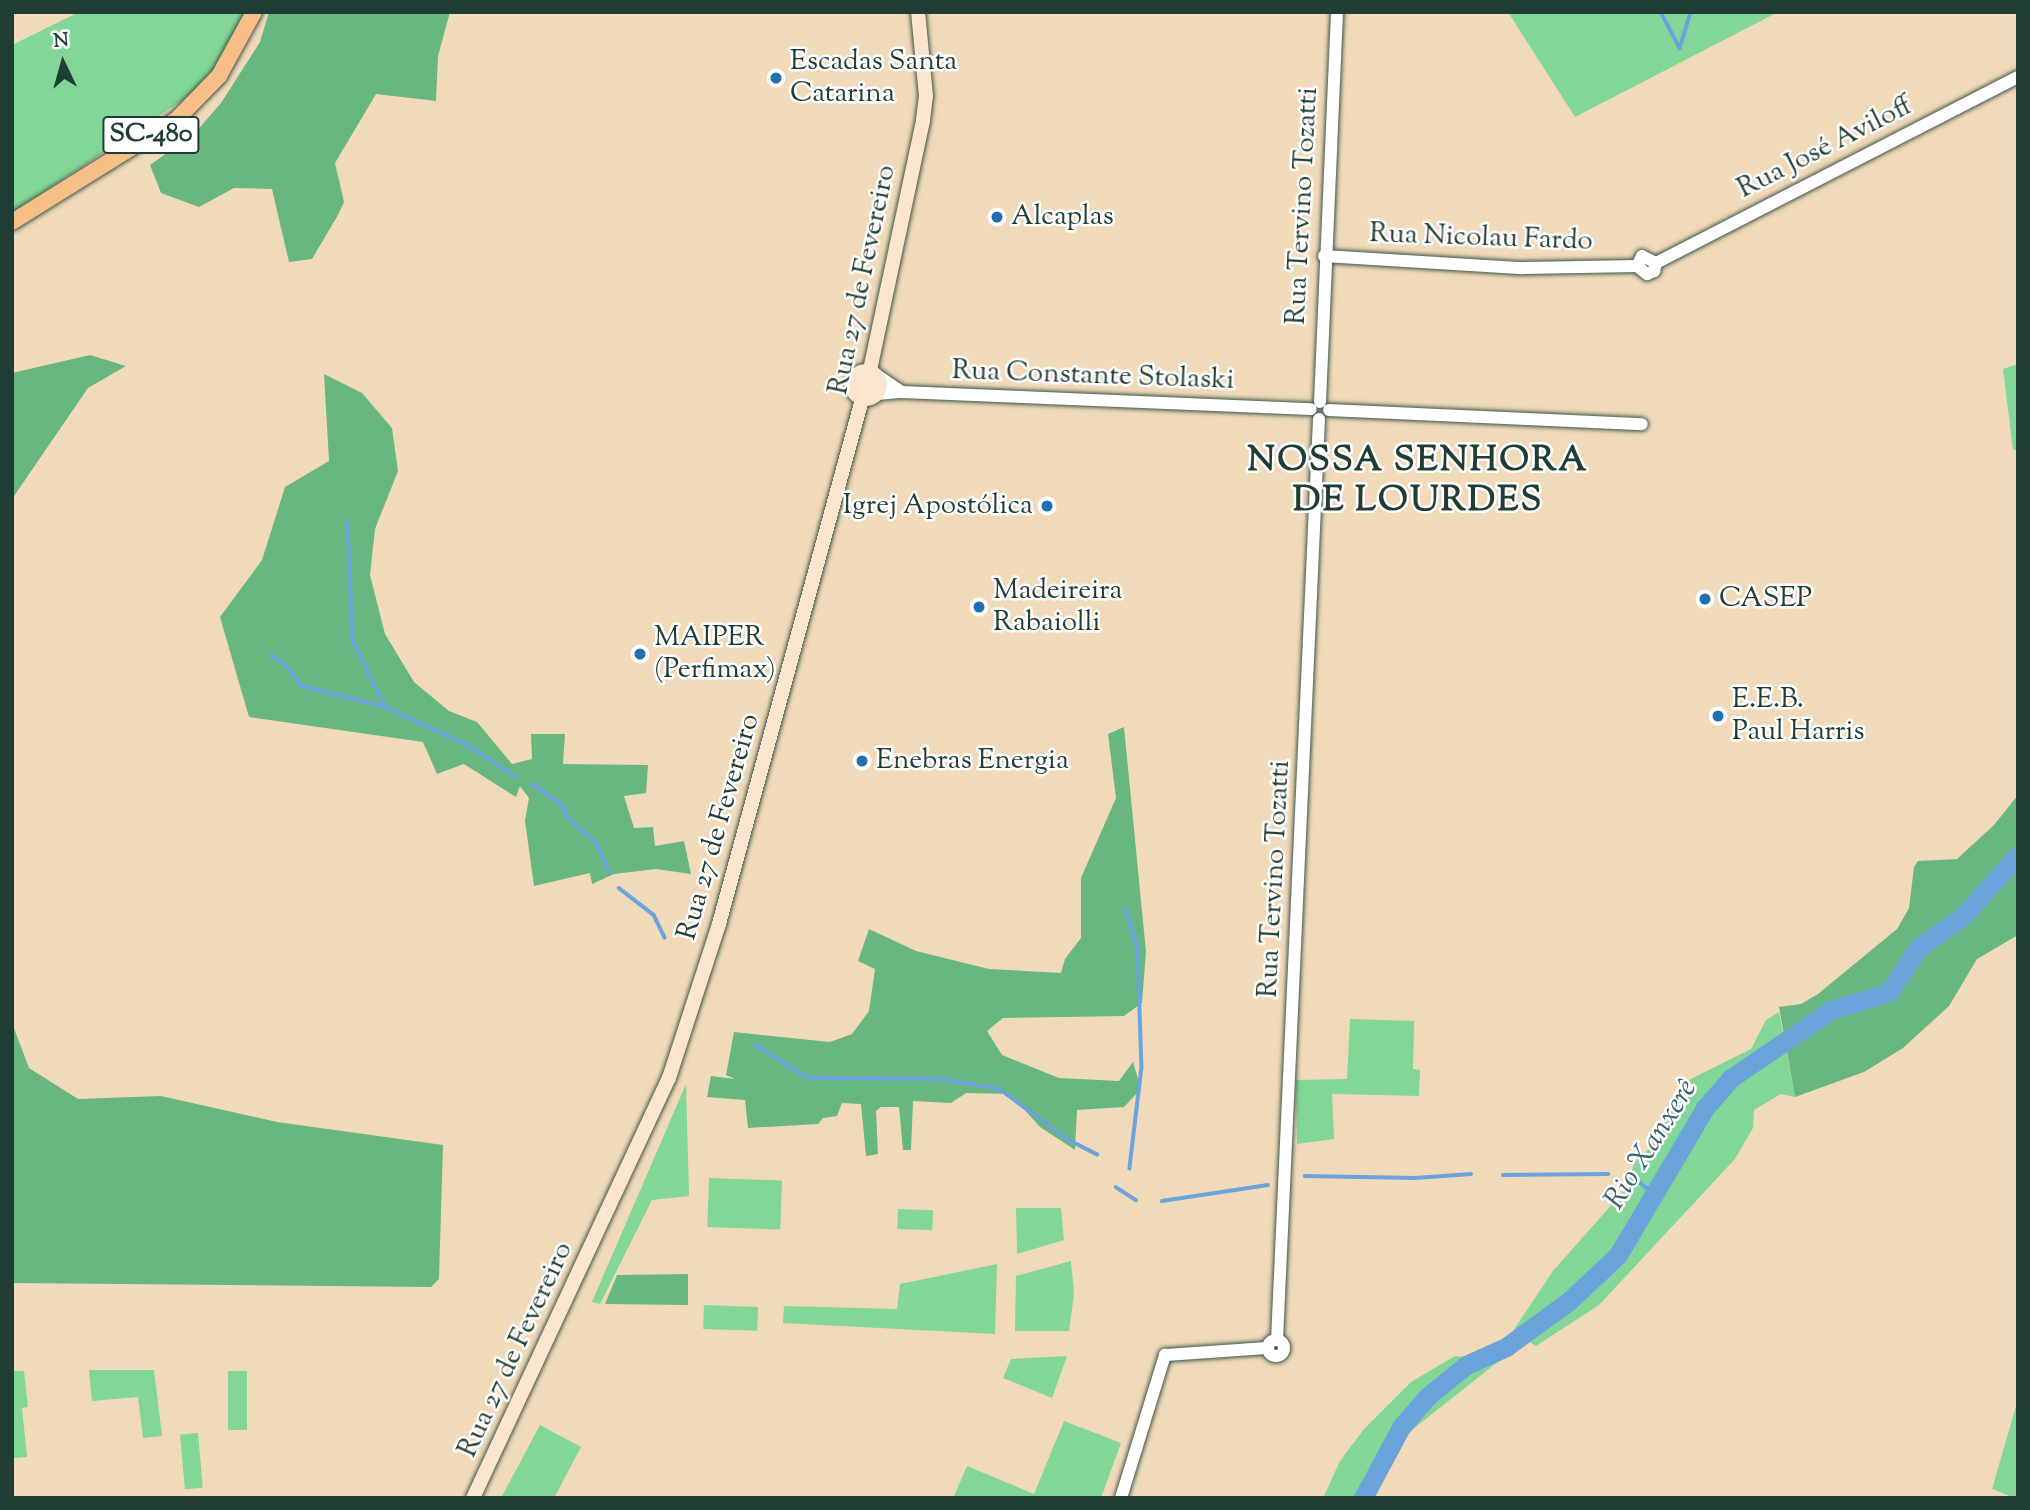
<!DOCTYPE html>
<meta charset="utf-8">
<style>
body{margin:0}
#map{position:relative;width:2030px;height:1510px;overflow:hidden;background:#f1daba;font-family:"Sorts Mill Goudy",serif}
div>[style]{position:absolute}
.green>*{inset:0;background:#82d698;transform-origin:0 0}
.forest>*{inset:0;background:#69b780}
.stream>*{height:3.5px;margin:-1.75px;padding:0 1.75px;transform-origin:1.75px;border-radius:1.75px;background:#6aa4da}
.river>*{height:19px;margin:-9.5px;padding:0 9.5px;transform-origin:9.5px;border-radius:9.5px;background:#6aa4da}
.roads{filter:drop-shadow(0 0 2px #3e5548) drop-shadow(0 0 2px #3e5548)}
.tertiary>*{height:12px;margin:-6px;padding:0 6px;transform-origin:6px;border-radius:6px;background:#fff}
.tertiary>.ring{margin:-6px;padding:0;box-sizing:content-box;background:none;border:12px solid #fff;border-radius:50%}
.secondary>*{height:14px;margin:-7px;padding:0 7px;transform-origin:7px;border-radius:7px;background:#fce5cf}
.secondary>.ring{margin:-7px;padding:0;box-sizing:content-box;background:none;border:14px solid #fce5cf;border-radius:50%}
.primary>*{height:16px;margin:-8px;padding:0 8px;transform-origin:8px;border-radius:8px;background:#f7be87}
.dots>*{width:19px;height:19px;translate:-50% -50%;box-sizing:border-box;border:4px solid #fff;border-radius:50%}
span{translate:-50% -50%;white-space:nowrap;text-align:center;line-height:1.15;-webkit-text-stroke:5px #fff;paint-order:stroke}
.shield-label span{padding:2px 5px;background:#fff;border:2px solid;border-radius:5px;-webkit-text-stroke-width:0}
.shield-label{font-size:26px;color:#1f3d34;font-weight:700}
.poi-label{font-size:28px;color:#1f3d34}
.left{translate:0 -50%;text-align:left}
.right{translate:-100% -50%;text-align:right}
.street-label{font-size:28px;color:#1f3d34}
.water-label{font-size:30px;color:#39616e;font-style:italic}
.district-label{font-size:35px;color:#1f3d34;font-weight:700;letter-spacing:2px}
.frame{position:absolute;inset:0;border:14px solid #1f3d34;pointer-events:none}
.north{position:absolute;left:28px;top:28px;width:70px;height:70px;-webkit-text-stroke:5px #fff;paint-order:stroke;rotate:355deg;font-size:19px;font-weight:700;line-height:28px;text-align:center;color:#1f3d34}
.north::after{content:'';display:block;margin:auto;width:24px;height:32px;background:#1f3d34;clip-path:polygon(50% 0,100% 100%,50% 72%,0 100%)}
</style>
<div id="map">
<div class="green">
<div style="clip-path:polygon(79px 12px,245px 12px,213px 74px,195px 92px,12px 213px,12px 45px)"></div>
<div style="clip-path:polygon(1508px 12px,1778px 12px,1575px 117px)"></div>
<div style="clip-path:polygon(2018px 364px,2018px 450px,2013px 450px,2003px 369px)"></div>
<div style="clip-path:polygon(1779px 1012px,1795px 1097px,1781px 1094px,1754px 1110px,1753px 1128px,1735px 1159px,1599px 1305px,1536px 1346px,1513px 1331px,1553px 1271px,1622px 1193px,1636px 1160px,1648px 1150px,1687px 1081px,1751px 1049px,1766px 1020px)"></div>
<div style="clip-path:polygon(1350px 1019px,1414px 1021px,1413px 1069px,1420px 1070px,1419px 1096px,1332px 1094px,1334px 1139px,1297px 1144px,1296px 1080px,1347px 1079px)"></div>
<div style="clip-path:polygon(686px 1084px,689px 1196px,652px 1200px,600px 1304px,592px 1302px)"></div>
<div style="left:709px;top:1178px;width:73px;height:49px;rotate:2deg"></div>
<div style="clip-path:polygon(1061px 1208px,1064px 1240px,1017px 1254px,1016px 1208px)"></div>
<div style="left:898px;top:1209px;width:35px;height:20px;rotate:2deg"></div>
<div style="clip-path:polygon(1071px 1261px,1074px 1294px,1069px 1331px,1015px 1331px,1016px 1276px)"></div>
<div style="clip-path:polygon(997px 1264px,995px 1334px,783px 1323px,784px 1306px,897px 1309px,900px 1284px)"></div>
<div style="left:704px;top:1305px;width:54px;height:24px;rotate:2deg"></div>
<div style="clip-path:polygon(1067px 1356px,1052px 1398px,1003px 1378px,1011px 1359px)"></div>
<div style="clip-path:polygon(1455px 1356px,1499px 1361px,1408px 1433px,1390px 1459px,1375px 1498px,1323px 1498px,1340px 1461px,1364px 1429px,1411px 1382px)"></div>
<div style="clip-path:polygon(154px 1370px,162px 1436px,143px 1438px,138px 1397px,92px 1401px,89px 1370px)"></div>
<div style="clip-path:polygon(12px 1371px,24px 1371px,28px 1407px,22px 1408px,27px 1457px,12px 1458px)"></div>
<div style="left:228px;top:1371px;width:19px;height:59px"></div>
<div style="clip-path:polygon(2018px 1399px,2018px 1498px,2015px 1498px,1992px 1489px)"></div>
<div style="clip-path:polygon(1064px 1421px,1121px 1443px,1101px 1498px,954px 1496px,967px 1466px,1034px 1494px)"></div>
<div style="clip-path:polygon(540px 1425px,581px 1447px,554px 1498px,501px 1498px)"></div>
<div style="left:198px;top:1433px;width:55px;height:18px;rotate:85deg"></div>
</div>
<div class="forest">
<div style="clip-path:polygon(269px 12px,450px 12px,438px 56px,436px 101px,376px 94px,335px 163px,344px 202px,338px 215px,312px 259px,289px 262px,272px 189px,234px 188px,199px 207px,161px 193px,150px 165px,195px 133px,221px 103px,260px 42px)"></div>
<div style="clip-path:polygon(90px 355px,126px 366px,88px 388px,12px 499px,12px 373px)"></div>
<div style="clip-path:polygon(324px 374px,362px 393px,392px 428px,398px 471px,375px 529px,370px 575px,385px 634px,414px 682px,449px 711px,477px 722px,512px 764px,532px 759px,531px 734px,565px 734px,563px 764px,648px 765px,646px 793px,624px 796px,634px 828px,653px 827px,655px 846px,684px 841px,691px 874px,656px 869px,614px 874px,592px 884px,590px 873px,534px 886px,525px 821px,529px 798px,520px 786px,516px 797px,464px 764px,437px 774px,423px 742px,249px 717px,220px 617px,262px 560px,285px 487px,329px 461px)"></div>
<div style="clip-path:polygon(1124px 727px,1146px 952px,1142px 1003px,1124px 1016px,1003px 1018px,987px 1031px,1002px 1055px,1059px 1078px,1119px 1081px,1133px 1062px,1141px 1089px,1124px 1107px,1077px 1110px,1075px 1150px,1040px 1127px,1010px 1094px,966px 1093px,951px 1103px,913px 1101px,911px 1150px,903px 1150px,899px 1107px,881px 1107px,876px 1111px,878px 1154px,866px 1156px,861px 1104px,842px 1103px,837px 1116px,823px 1118px,818px 1124px,748px 1128px,745px 1100px,707px 1097px,711px 1076px,735px 1079px,726px 1075px,734px 1032px,830px 1042px,852px 1034px,869px 1011px,875px 969px,858px 961px,869px 929px,916px 951px,989px 969px,1061px 973px,1065px 959px,1081px 938px,1081px 878px,1116px 798px,1108px 734px)"></div>
<div style="clip-path:polygon(2018px 795px,2018px 935px,1977px 959px,1949px 1006px,1903px 1048px,1864px 1072px,1795px 1097px,1779px 1007px,1801px 1004px,1818px 994px,1897px 929px,1909px 908px,1914px 867px,1918px 861px,1957px 859px,1994px 825px)"></div>
<div style="clip-path:polygon(12px 1023px,29px 1068px,78px 1099px,161px 1096px,277px 1122px,443px 1145px,439px 1279px,431px 1287px,12px 1283px)"></div>
<div style="clip-path:polygon(688px 1274px,688px 1305px,605px 1304px,617px 1275px)"></div>
</div>
<div class="stream">
<div style="left:1661px;top:12px;width:41px;rotate:62.2deg"></div>
<div style="left:1680px;top:47px;width:37px;rotate:-73deg"></div>
<div style="left:348px;top:521px;width:119px;rotate:87.6deg"></div>
<div style="left:353px;top:640px;width:74px;rotate:64.5deg"></div>
<div style="left:271px;top:655px;width:18px;rotate:34deg"></div>
<div style="left:286px;top:665px;width:26px;rotate:53deg"></div>
<div style="left:302px;top:686px;width:86px;rotate:14.2deg"></div>
<div style="left:385px;top:707px;width:89px;rotate:24.6deg"></div>
<div style="left:466px;top:744px;width:60px;rotate:33.4deg"></div>
<div style="left:532px;top:784px;width:36px;rotate:34deg"></div>
<div style="left:562px;top:804px;width:15px;rotate:67deg"></div>
<div style="left:568px;top:818px;width:38px;rotate:41deg"></div>
<div style="left:597px;top:843px;width:30px;rotate:67deg"></div>
<div style="left:619px;top:888px;width:44px;rotate:37.6deg"></div>
<div style="left:654px;top:915px;width:25px;rotate:64deg"></div>
<div style="left:1126px;top:908px;width:43px;rotate:73.7deg"></div>
<div style="left:1138px;top:949px;width:118px;rotate:88.1deg"></div>
<div style="left:1142px;top:1067px;width:102px;rotate:96.8deg"></div>
<div style="left:756px;top:1045px;width:62px;rotate:32.4deg"></div>
<div style="left:808px;top:1078px;width:134px;rotate:0.4deg"></div>
<div style="left:942px;top:1079px;width:59px;rotate:9.8deg"></div>
<div style="left:1000px;top:1089px;width:84px;rotate:36.7deg"></div>
<div style="left:1067px;top:1139px;width:34px;rotate:27deg"></div>
<div style="left:1629px;top:1174px;width:31px;rotate:38deg"></div>
<div style="left:1503px;top:1175px;width:105px;rotate:-0.5deg"></div>
<div style="left:1305px;top:1176px;width:110px;rotate:1deg"></div>
<div style="left:1415px;top:1178px;width:56px;rotate:-4.1deg"></div>
<div style="left:1116px;top:1187px;width:24px;rotate:33deg"></div>
<div style="left:1162px;top:1201px;width:107px;rotate:-8.6deg"></div>
</div>
<div class="river">
<div style="left:1363px;top:1498px;width:81px;rotate:-61.8deg"></div>
<div style="left:1401px;top:1427px;width:41px;rotate:-48.9deg"></div>
<div style="left:1428px;top:1396px;width:49px;rotate:-39.2deg"></div>
<div style="left:1466px;top:1365px;width:44px;rotate:-24.2deg"></div>
<div style="left:1506px;top:1347px;width:78px;rotate:-36.1deg"></div>
<div style="left:1569px;top:1301px;width:67px;rotate:-43.2deg"></div>
<div style="left:1618px;top:1255px;width:171px;rotate:-59.4deg"></div>
<div style="left:1705px;top:1108px;width:40px;rotate:-49deg"></div>
<div style="left:1731px;top:1078px;width:121px;rotate:-34.2deg"></div>
<div style="left:1831px;top:1010px;width:61px;rotate:-17.2deg"></div>
<div style="left:1889px;top:992px;width:53px;rotate:-56.6deg"></div>
<div style="left:1918px;top:948px;width:54px;rotate:-35.2deg"></div>
<div style="left:1962px;top:917px;width:84px;rotate:-47.9deg"></div>
</div>
<div class="roads">
<div class="tertiary">
<div style="left:1324px;top:256px;width:199px;rotate:3.5deg"></div>
<div style="left:1523px;top:268px;width:114px;rotate:-1deg"></div>
<div style="left:1656px;top:263px;width:407px;rotate:-27.2deg"></div>
<div style="left:1637px;top:266px;width:13px;rotate:39deg"></div>
<div style="left:1647px;top:274px;width:8px;rotate:-23deg"></div>
<div style="left:1654px;top:271px;width:8px;rotate:-76deg"></div>
<div style="left:1637px;top:266px;width:11px;rotate:-63deg"></div>
<div style="left:1642px;top:256px;width:16px;rotate:27deg"></div>
<div style="left:878px;top:376px;width:29px;rotate:34deg"></div>
<div style="left:902px;top:392px;width:409px;rotate:2.4deg"></div>
<div style="left:877px;top:394px;width:25px;rotate:-5deg"></div>
<div style="left:1320px;top:402px;width:390px;rotate:-87.5deg"></div>
<div style="left:1329px;top:410px;width:313px;rotate:2.6deg"></div>
<div style="left:1277px;top:1340px;width:922px;rotate:-87.39deg"></div>
<div class="ring" style="left:1268px;top:1340px;width:4px;height:4px"></div>
<div style="left:1121px;top:1498px;width:150px;rotate:-72.9deg"></div>
<div style="left:1165px;top:1355px;width:103px;rotate:-3.9deg"></div>
</div>
<div class="secondary">
<div class="ring" style="left:852px;top:371px;width:14px;height:14px"></div>
<div style="left:473px;top:1498px;width:463px;rotate:-65deg"></div>
<div style="left:669px;top:1078px;width:162px;rotate:-72deg"></div>
<div style="left:719px;top:924px;width:574px;rotate:-74.75deg"></div>
<div style="left:870px;top:370px;width:256px;rotate:-78deg"></div>
<div style="left:923px;top:120px;width:24px;rotate:-83deg"></div>
<div style="left:926px;top:96px;width:84px;rotate:-95.4deg"></div>
</div>
<div class="primary">
<div style="left:12px;top:222px;width:193px;rotate:-31.9deg"></div>
<div style="left:176px;top:120px;width:62px;rotate:-45.7deg"></div>
<div style="left:219px;top:76px;width:73px;rotate:-61.3deg"></div>
</div>
</div>
<div class="dots">
<div style="left:776px;top:78px;background:#1f6fb2"></div>
<div style="left:997px;top:217px;background:#1f6fb2"></div>
<div style="left:1047px;top:506px;background:#1f6fb2"></div>
<div style="left:1705px;top:599px;background:#1f6fb2"></div>
<div style="left:979px;top:607px;background:#1f6fb2"></div>
<div style="left:640px;top:654px;background:#1f6fb2"></div>
<div style="left:1718px;top:716px;background:#1f6fb2"></div>
<div style="left:862px;top:761px;background:#1f6fb2"></div>
</div>
<div class="shield-label">
<span style="left:151px;top:135px">SC-480</span>
</div>
<div class="poi-label">
<span class="left" style="left:790px;top:78px">Escadas Santa<br>Catarina</span>
<span class="left" style="left:1011px;top:217px">Alcaplas</span>
<span class="right" style="left:1033px;top:506px">Igrej Apostólica</span>
<span class="left" style="left:993px;top:607px">Madeireira<br>Rabaiolli</span>
<span class="left" style="left:1719px;top:599px">CASEP</span>
<span class="left" style="left:654px;top:654px">MAIPER<br>(Perfimax)</span>
<span class="left" style="left:1732px;top:716px">E.E.B.<br>Paul Harris</span>
<span class="left" style="left:876px;top:761px">Enebras Energia</span>
</div>
<div class="street-label">
<span style="left:1825px;top:148px;rotate:-27deg">Rua José Aviloff</span>
<span style="left:1303px;top:206px;rotate:-87deg">Rua Tervino Tozatti</span>
<span style="left:1481px;top:238px;rotate:2deg">Rua Nicolau Fardo</span>
<span style="left:863px;top:280px;rotate:-78deg">Rua 27 de Fevereiro</span>
<span style="left:1093px;top:376px;rotate:2deg">Rua Constante Stolaski</span>
<span style="left:719px;top:827px;rotate:-74deg">Rua 27 de Fevereiro</span>
<span style="left:1275px;top:879px;rotate:-87deg">Rua Tervino Tozatti</span>
<span style="left:516px;top:1350px;rotate:-65deg">Rua 27 de Fevereiro</span>
</div>
<div class="water-label">
<span style="left:1652px;top:1145px;rotate:-58deg">Rio Xanxerê</span>
</div>
<div class="district-label">
<span style="left:1418px;top:482px">NOSSA SENHORA<br>DE LOURDES</span>
</div>
<div class="frame"></div>
<div class="north">N</div>
</div>
